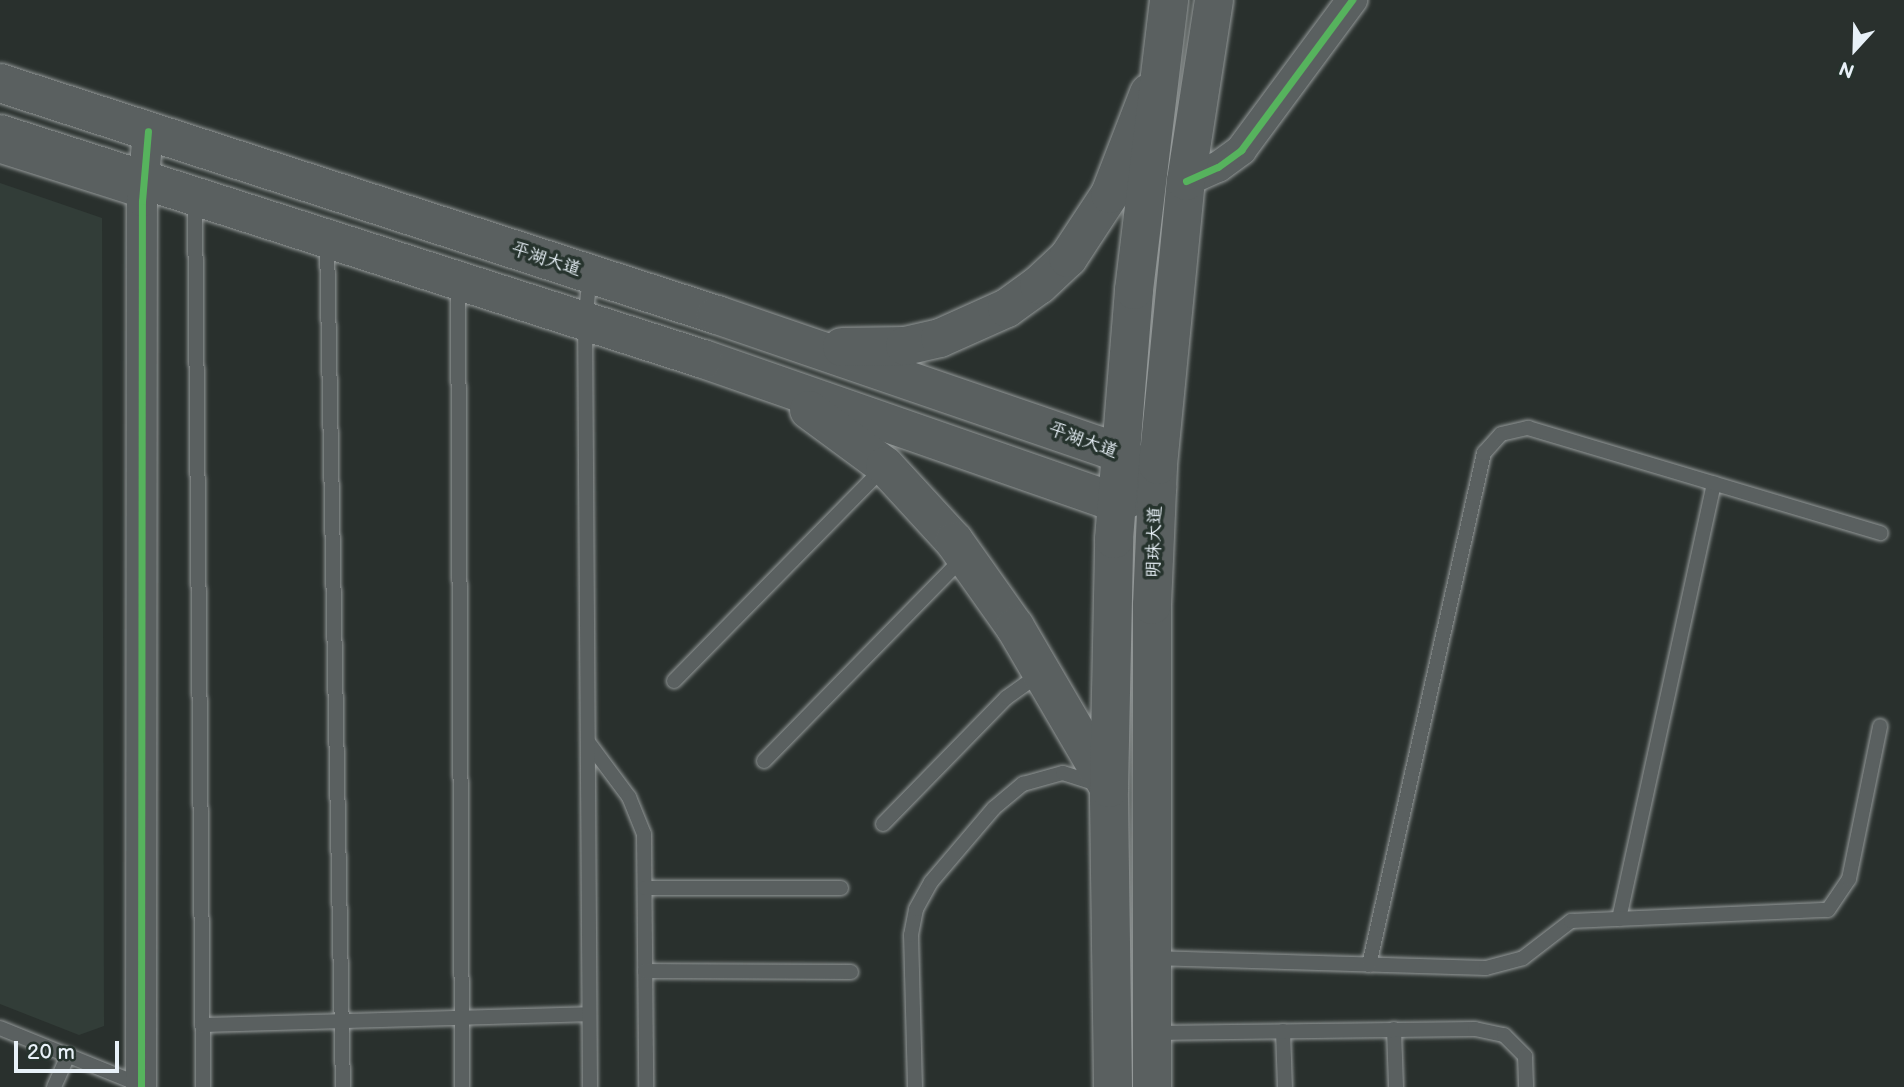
<!DOCTYPE html>
<meta charset="utf-8">
<style>
body{margin:0}
#map{position:relative;width:1904px;height:1087px;overflow:hidden;background:#29302d;font-family:"Balsamiq Sans","LXGW WenKai TC",sans-serif}
div>[style]{position:absolute}
.built>*{inset:0;background:#323d38}
.roads{filter:drop-shadow(0 0 2px #959a9a) drop-shadow(0 0 2px #959a9a)}
.lane>*{height:14px;margin:-7px;padding:0 7px;transform-origin:7px;border-radius:7px;background:#5a6060}
.street>*{height:30px;margin:-15px;padding:0 15px;transform-origin:15px;border-radius:15px;background:#5a6060}
.secondary>*{height:38px;margin:-19px;padding:0 19px;transform-origin:19px;border-radius:19px;background:#5a6060}
.primary>*{height:38px;margin:-19px;padding:0 19px;transform-origin:19px;border-radius:19px;background:#5a6060}
.cycleway>*{height:7px;margin:-3.5px;padding:0 3.5px;transform-origin:3.5px;border-radius:3.5px;background:#56b35d}
span{translate:-50% -50%;white-space:nowrap;text-align:center;line-height:1.15;-webkit-text-stroke:7px #26332d;paint-order:stroke}
.street-label{font-size:18px;color:#e8f1f8}
.north{position:absolute;left:1820px;top:14px;width:70px;height:70px;-webkit-text-stroke:5px #26332d;paint-order:stroke;rotate:202deg;font-size:19px;font-weight:700;line-height:28px;text-align:center;color:#e8f1f8}
.north::after{content:'';display:block;margin:auto;width:24px;height:32px;background:#e8f1f8;clip-path:polygon(50% 0,100% 100%,50% 72%,0 100%)}
.scale{position:absolute;left:14px;top:1041px;width:105px;height:32px;box-sizing:border-box;border:4px solid #e8f1f8;border-top:0;padding-left:9px;font-size:21px;line-height:24px;white-space:nowrap;color:#e8f1f8;-webkit-text-stroke:5px #26332d;paint-order:stroke}
</style>
<div id="map">
<div class="built">
<div style="clip-path:polygon(0 183px,102px 218px,104px 1026px,79px 1035px,0 1004px)"></div>
</div>
<div class="roads">
<div class="lane">
<div style="left:0;top:156px;width:149px;rotate:17.6deg"></div>
<div style="left:195px;top:199px;width:888px;rotate:89.48deg"></div>
<div style="left:327px;top:242px;width:845px;rotate:88.92deg"></div>
<div style="left:458px;top:283px;width:804px;rotate:89.71deg"></div>
<div style="left:674px;top:681px;width:300px;rotate:-45.5deg"></div>
<div style="left:588px;top:742px;width:69px;rotate:53.3deg"></div>
<div style="left:629px;top:797px;width:40px;rotate:68deg"></div>
<div style="left:644px;top:834px;width:253px;rotate:89.5deg"></div>
<div style="left:764px;top:761px;width:286px;rotate:-45.6deg"></div>
<div style="left:883px;top:824px;width:176px;rotate:-45.7deg"></div>
<div style="left:1006px;top:698px;width:43px;rotate:-35.5deg"></div>
<div style="left:645px;top:888px;width:196px"></div>
<div style="left:1619px;top:919px;width:446px;rotate:-77.7deg"></div>
<div style="left:1152px;top:958px;width:334px;rotate:1.7deg"></div>
<div style="left:1486px;top:968px;width:38px;rotate:-15deg"></div>
<div style="left:1523px;top:958px;width:61px;rotate:-37.6deg"></div>
<div style="left:1571px;top:921px;width:257px;rotate:-2.5deg"></div>
<div style="left:1828px;top:910px;width:37px;rotate:-56deg"></div>
<div style="left:1849px;top:879px;width:156px;rotate:-78.5deg"></div>
<div style="left:1369px;top:965px;width:525px;rotate:-77.34deg"></div>
<div style="left:1484px;top:453px;width:25px;rotate:-48deg"></div>
<div style="left:1501px;top:434px;width:28px;rotate:-13deg"></div>
<div style="left:1528px;top:428px;width:368px;rotate:16.6deg"></div>
<div style="left:645px;top:971px;width:206px;rotate:0.3deg"></div>
<div style="left:202px;top:1025px;width:387px;rotate:-1.6deg"></div>
<div style="left:0;top:1028px;width:152px;rotate:22deg"></div>
<div style="left:1394px;top:1029px;width:58px;rotate:88deg"></div>
<div style="left:1283px;top:1031px;width:56px;rotate:88deg"></div>
<div style="left:1152px;top:1033px;width:323px;rotate:-0.7deg"></div>
<div style="left:1475px;top:1029px;width:30px;rotate:12deg"></div>
<div style="left:1504px;top:1035px;width:30px;rotate:45deg"></div>
<div style="left:1525px;top:1056px;width:31px;rotate:88deg"></div>
<div style="left:54px;top:1087px;width:35px;rotate:-66deg"></div>
<div style="left:590px;top:1087px;width:766px;rotate:-90.37deg"></div>
<div style="left:585px;top:321px;width:45px;rotate:-83.7deg"></div>
<div style="left:915px;top:1087px;width:152px;rotate:-91.5deg"></div>
<div style="left:911px;top:935px;width:26px;rotate:-79deg"></div>
<div style="left:916px;top:909px;width:31px;rotate:-61deg"></div>
<div style="left:931px;top:882px;width:97px;rotate:-49.6deg"></div>
<div style="left:994px;top:808px;width:38px;rotate:-40deg"></div>
<div style="left:1023px;top:784px;width:41px;rotate:-15.4deg"></div>
<div style="left:1063px;top:773px;width:36px;rotate:18deg"></div>
</div>
<div class="street">
<div style="left:1186px;top:181px;width:35px;rotate:-24deg"></div>
<div style="left:1218px;top:167px;width:29px;rotate:-36deg"></div>
<div style="left:1241px;top:150px;width:187px;rotate:-53.5deg"></div>
<div style="left:141px;top:1087px;width:886px;rotate:-89.94deg"></div>
<div style="left:142px;top:201px;width:70px;rotate:-85.1deg"></div>
</div>
<div class="secondary">
<div style="left:0;top:83px;width:754px;rotate:17.93deg"></div>
<div style="left:717px;top:315px;width:427px;rotate:18.9deg"></div>
<div style="left:1121px;top:453px;width:50px;rotate:43.4deg"></div>
<div style="left:1157px;top:487px;width:43px;rotate:158.2deg"></div>
<div style="left:1117px;top:503px;width:438px;rotate:-160.8deg"></div>
<div style="left:703px;top:359px;width:738px;rotate:-162.25deg"></div>
<div style="left:842px;top:347px;width:63px;rotate:-0.9deg"></div>
<div style="left:905px;top:346px;width:36px;rotate:-13deg"></div>
<div style="left:940px;top:338px;width:73px;rotate:-24.1deg"></div>
<div style="left:1007px;top:308px;width:39px;rotate:-36deg"></div>
<div style="left:1039px;top:285px;width:40px;rotate:-43deg"></div>
<div style="left:1068px;top:258px;width:77px;rotate:-56.7deg"></div>
<div style="left:1110px;top:194px;width:108px;rotate:-68.9deg"></div>
<div style="left:809px;top:410px;width:94px;rotate:36.4deg"></div>
<div style="left:885px;top:466px;width:102px;rotate:47.4deg"></div>
<div style="left:954px;top:541px;width:105px;rotate:54.7deg"></div>
<div style="left:1015px;top:627px;width:186px;rotate:59.7deg"></div>
</div>
<div class="primary">
<div style="left:1113px;top:1087px;width:299px;rotate:-90.8deg"></div>
<div style="left:1109px;top:788px;width:249px;rotate:-88.8deg"></div>
<div style="left:1114px;top:539px;width:250px;rotate:-85.4deg"></div>
<div style="left:1134px;top:290px;width:292px;rotate:-83.1deg"></div>
<div style="left:1152px;top:1087px;width:482px;rotate:-90deg"></div>
<div style="left:1152px;top:605px;width:140px;rotate:-87.5deg"></div>
<div style="left:1158px;top:465px;width:285px;rotate:-84.4deg"></div>
<div style="left:1186px;top:181px;width:183px;rotate:-81.2deg"></div>
</div>
</div>
<div class="cycleway">
<div style="left:1186px;top:181px;width:35px;rotate:-24deg"></div>
<div style="left:1218px;top:167px;width:29px;rotate:-36deg"></div>
<div style="left:1241px;top:150px;width:187px;rotate:-53.5deg"></div>
<div style="left:141px;top:1087px;width:886px;rotate:-89.94deg"></div>
<div style="left:142px;top:201px;width:70px;rotate:-85.1deg"></div>
</div>
<div class="street-label">
<span style="left:546px;top:260px;rotate:18deg">平湖大道</span>
<span style="left:1083px;top:441px;rotate:20deg">平湖大道</span>
<span style="left:1155px;top:542px;rotate:-88deg">明珠大道</span>
</div>
<div class="north">N</div>
<div class="scale">20 m</div>
</div>
